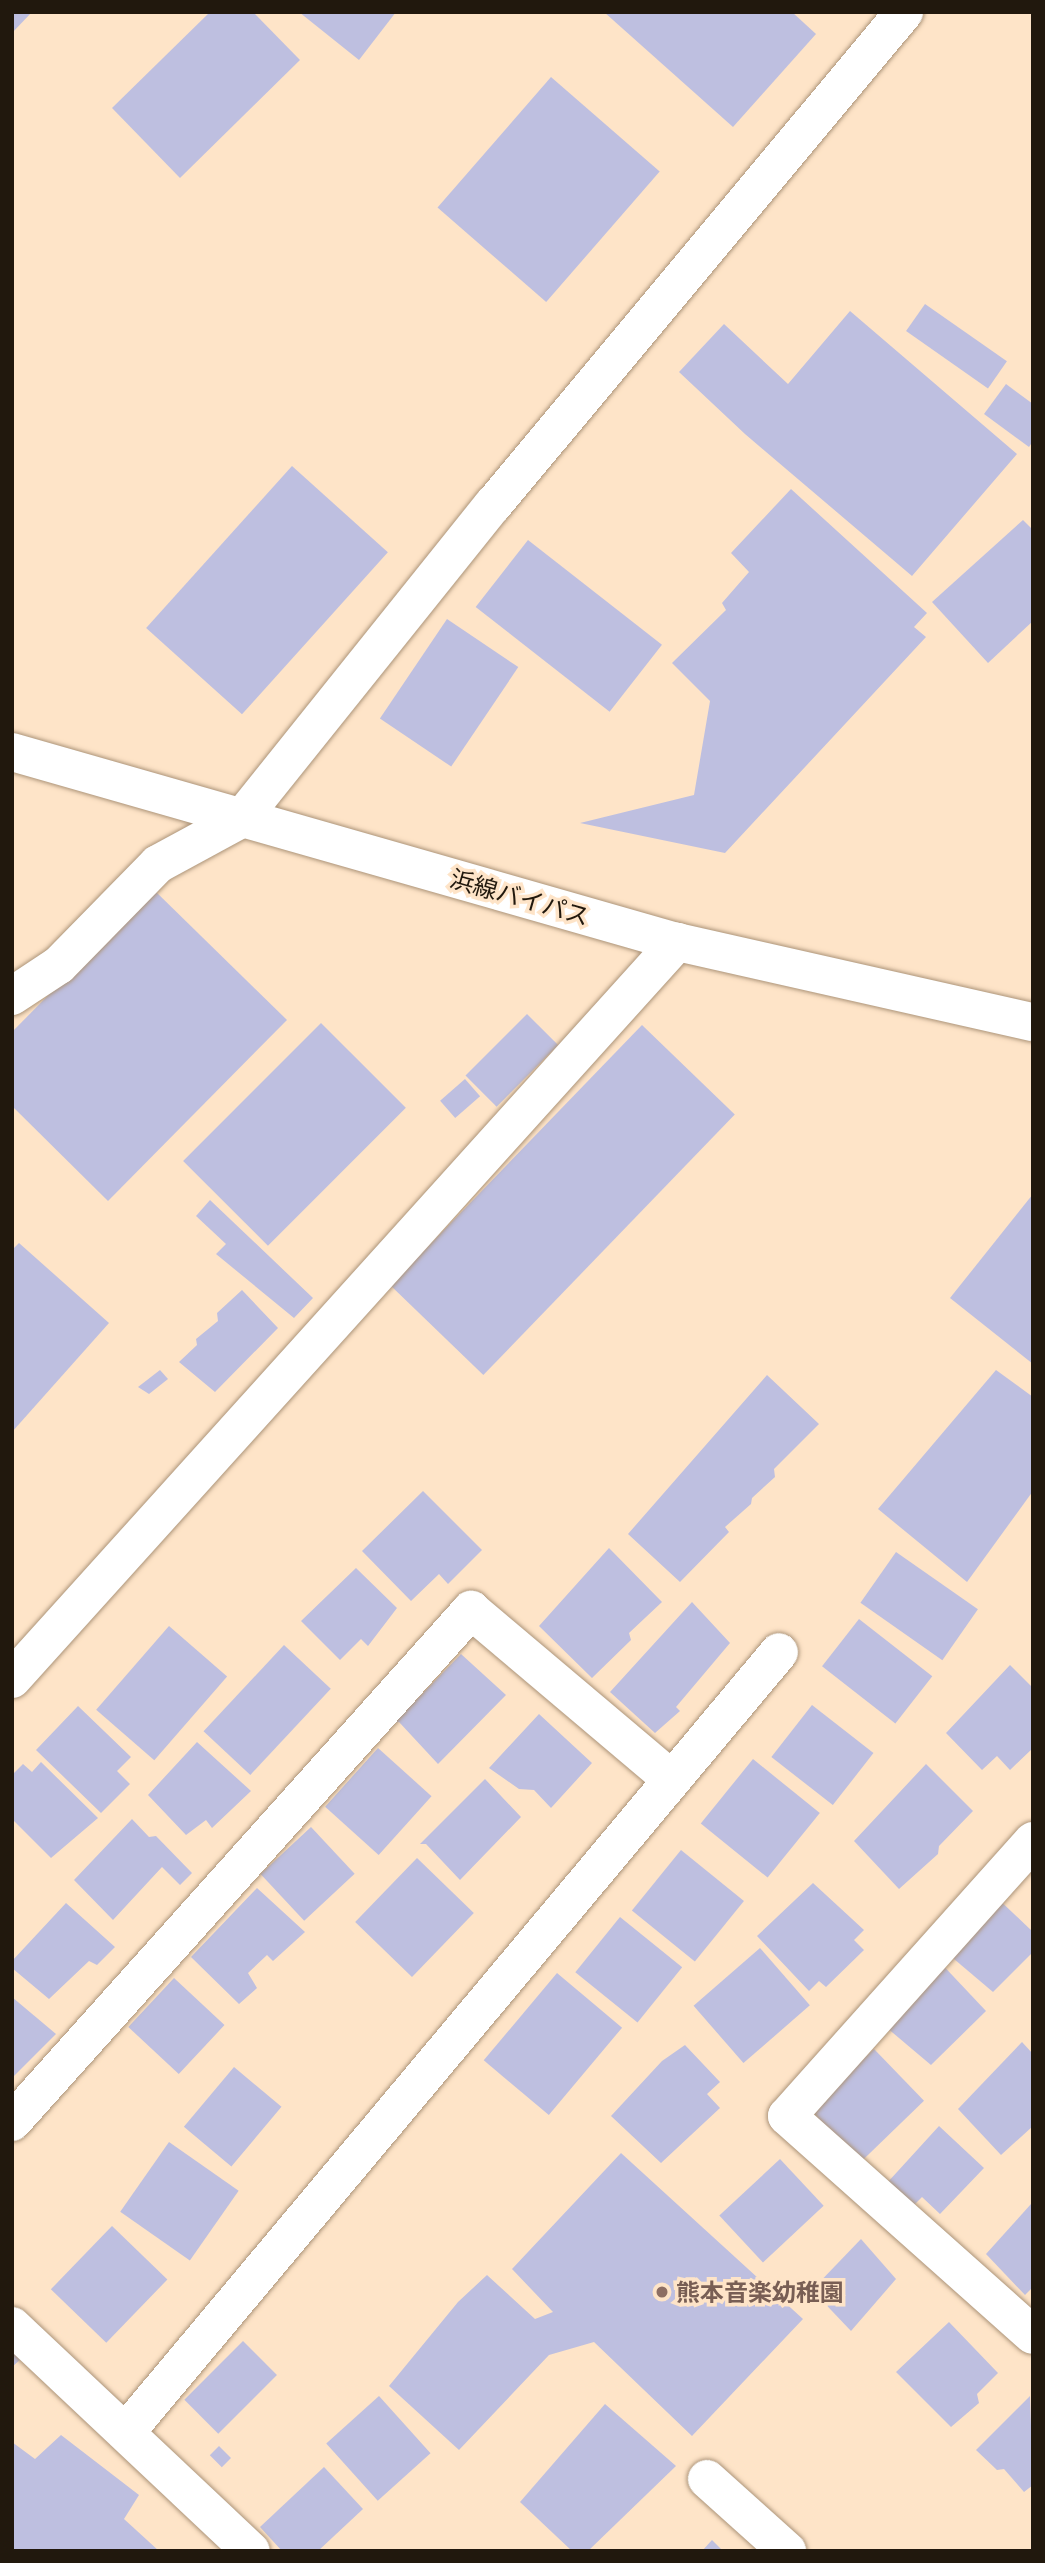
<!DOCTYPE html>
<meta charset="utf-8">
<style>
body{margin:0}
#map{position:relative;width:1045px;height:2563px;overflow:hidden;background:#fee4c8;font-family:"Noto Sans","Noto Sans JP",sans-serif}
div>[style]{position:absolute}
.building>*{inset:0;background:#bebfe0;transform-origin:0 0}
.roads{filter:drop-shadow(0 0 2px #ac9479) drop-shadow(0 0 2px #ac9479)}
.minor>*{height:38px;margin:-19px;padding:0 19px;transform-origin:19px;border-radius:19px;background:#fff}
.highway>*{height:38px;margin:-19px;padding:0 19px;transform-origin:19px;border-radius:19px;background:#fff}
.dots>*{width:19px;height:19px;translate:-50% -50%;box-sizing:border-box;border:4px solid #fee4c8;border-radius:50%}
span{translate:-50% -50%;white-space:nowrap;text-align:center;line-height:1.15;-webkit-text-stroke:7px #fee4c8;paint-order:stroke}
.street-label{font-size:24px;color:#21180d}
.education-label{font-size:24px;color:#785e54;font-weight:700}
.left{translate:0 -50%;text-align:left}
.frame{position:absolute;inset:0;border:14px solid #21180d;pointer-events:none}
</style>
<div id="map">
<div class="building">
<div style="clip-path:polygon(12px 12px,32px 12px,12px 33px)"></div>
<div style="clip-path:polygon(210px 12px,253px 12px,300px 60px,180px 178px,112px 108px)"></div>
<div style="clip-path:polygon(299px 12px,396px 12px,359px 60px)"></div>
<div style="clip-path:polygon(604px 12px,792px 12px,816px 34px,733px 127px)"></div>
<div style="left:551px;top:77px;width:144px;height:173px;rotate:41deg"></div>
<div style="left:925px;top:304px;width:100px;height:33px;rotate:35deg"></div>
<div style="clip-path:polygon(850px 311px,1017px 454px,912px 576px,745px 434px,679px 372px,724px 324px,788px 384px)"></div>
<div style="clip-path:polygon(1006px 384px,1033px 404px,1033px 441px,1029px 447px,984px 414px)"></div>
<div style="left:292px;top:466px;width:129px;height:218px;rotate:42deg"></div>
<div style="clip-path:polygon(791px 489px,927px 613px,914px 627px,926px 637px,725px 853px,580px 823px,694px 795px,710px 701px,672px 663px,726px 610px,722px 603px,749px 572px,731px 553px)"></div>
<div style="clip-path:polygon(1023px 520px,1033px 530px,1033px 621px,988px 663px,932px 602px)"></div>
<div style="left:528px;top:540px;width:170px;height:85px;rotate:38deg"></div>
<div style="left:447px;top:619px;width:86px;height:120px;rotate:34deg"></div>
<div style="clip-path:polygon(153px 889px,287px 1020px,108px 1201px,12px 1106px,12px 1032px)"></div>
<div style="left:527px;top:1014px;width:44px;height:87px;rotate:45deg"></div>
<div style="left:321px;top:1023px;width:120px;height:195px;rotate:45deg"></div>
<div style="left:642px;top:1025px;width:129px;height:362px;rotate:44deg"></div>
<div style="left:465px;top:1079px;width:23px;height:33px;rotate:49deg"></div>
<div style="clip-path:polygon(1033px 1194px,1033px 1364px,950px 1298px)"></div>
<div style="clip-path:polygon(210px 1200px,313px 1298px,294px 1318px,216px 1254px,226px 1244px,196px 1216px)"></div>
<div style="clip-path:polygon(19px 1243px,109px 1323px,12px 1432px,12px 1250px)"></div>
<div style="clip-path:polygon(242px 1290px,278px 1328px,215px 1392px,179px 1362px,197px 1345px,196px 1339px,218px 1321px,217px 1313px)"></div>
<div style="clip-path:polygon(160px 1370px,168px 1379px,149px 1394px,138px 1387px)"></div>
<div style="clip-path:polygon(996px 1370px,1033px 1397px,1033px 1491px,967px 1582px,878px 1509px)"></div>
<div style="clip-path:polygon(767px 1375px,819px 1424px,774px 1469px,775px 1477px,752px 1498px,751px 1504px,725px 1527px,729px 1532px,680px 1582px,628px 1534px)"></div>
<div style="clip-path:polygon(423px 1491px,482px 1550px,448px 1584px,439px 1574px,411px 1601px,362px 1551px)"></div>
<div style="clip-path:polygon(609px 1548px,662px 1602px,629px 1633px,631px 1640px,592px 1678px,539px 1626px)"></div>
<div style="left:896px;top:1552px;width:100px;height:62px;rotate:35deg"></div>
<div style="clip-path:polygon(356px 1568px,397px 1608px,368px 1646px,361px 1639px,340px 1660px,301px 1621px)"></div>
<div style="clip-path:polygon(692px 1602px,730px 1643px,676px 1707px,680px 1711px,655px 1733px,610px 1692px)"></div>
<div style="left:859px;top:1619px;width:93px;height:60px;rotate:38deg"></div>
<div style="left:169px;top:1626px;width:77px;height:111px;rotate:41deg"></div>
<div style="left:284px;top:1645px;width:64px;height:118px;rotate:43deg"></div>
<div style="clip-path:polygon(461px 1654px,506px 1695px,438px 1764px,399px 1722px,394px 1723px)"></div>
<div style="clip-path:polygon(1010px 1665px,1033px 1688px,1033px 1748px,1010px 1770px,997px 1756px,982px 1770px,946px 1733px)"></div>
<div style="left:812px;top:1705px;width:78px;height:66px;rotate:38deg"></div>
<div style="clip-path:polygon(78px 1706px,131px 1757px,117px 1771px,130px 1784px,101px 1813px,36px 1750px)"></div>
<div style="clip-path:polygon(539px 1714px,592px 1763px,551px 1808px,534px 1790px,519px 1789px,489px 1768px)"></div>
<div style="clip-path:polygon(197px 1742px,251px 1791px,212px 1828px,206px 1820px,186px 1835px,148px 1795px)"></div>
<div style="left:378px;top:1748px;width:72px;height:79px;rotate:42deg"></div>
<div style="left:753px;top:1759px;width:86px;height:83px;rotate:39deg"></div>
<div style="clip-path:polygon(41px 1762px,98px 1818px,51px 1858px,12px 1819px,12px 1775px,23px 1764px,32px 1772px)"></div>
<div style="clip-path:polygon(926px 1764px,973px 1811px,939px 1846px,938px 1854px,899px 1889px,854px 1841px)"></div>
<div style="clip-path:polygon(485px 1779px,521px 1817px,460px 1880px,426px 1844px,420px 1844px)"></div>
<div style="clip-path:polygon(132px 1819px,149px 1837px,156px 1836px,192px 1873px,180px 1885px,162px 1867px,113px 1920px,74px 1880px)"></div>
<div style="left:311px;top:1827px;width:64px;height:69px;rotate:47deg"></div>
<div style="left:681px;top:1850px;width:81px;height:78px;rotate:39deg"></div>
<div style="left:417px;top:1858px;width:79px;height:89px;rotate:44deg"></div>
<div style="clip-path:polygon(813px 1883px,864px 1930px,854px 1940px,864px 1950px,826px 1987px,819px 1981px,809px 1991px,757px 1936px)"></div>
<div style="clip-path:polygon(257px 1888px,305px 1932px,273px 1961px,267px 1955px,248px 1973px,257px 1988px,239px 2004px,191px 1957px)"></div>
<div style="clip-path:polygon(993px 1894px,1033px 1932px,1033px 1952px,993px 1992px,941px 1948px)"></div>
<div style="clip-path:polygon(66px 1903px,115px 1947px,97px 1965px,89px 1961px,49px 1999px,12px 1968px,12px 1961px)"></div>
<div style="left:620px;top:1917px;width:80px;height:71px;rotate:39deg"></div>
<div style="left:760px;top:1948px;width:76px;height:88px;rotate:49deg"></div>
<div style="clip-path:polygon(936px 1958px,986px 2011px,931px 2065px,880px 2022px)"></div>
<div style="left:557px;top:1973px;width:85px;height:114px;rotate:40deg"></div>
<div style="left:174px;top:1978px;width:69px;height:67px;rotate:43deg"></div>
<div style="clip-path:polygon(12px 1997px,56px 2034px,12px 2078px)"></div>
<div style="clip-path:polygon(1022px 2042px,1033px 2054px,1033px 2126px,1001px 2155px,958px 2109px)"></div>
<div style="clip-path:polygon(685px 2045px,720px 2082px,707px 2094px,720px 2108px,661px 2163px,611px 2116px,662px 2061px)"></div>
<div style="left:874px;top:2049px;width:72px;height:88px;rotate:46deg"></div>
<div style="left:234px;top:2067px;width:62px;height:78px;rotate:40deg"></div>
<div style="clip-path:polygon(939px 2126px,984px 2168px,940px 2214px,922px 2197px,912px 2207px,887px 2183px)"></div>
<div style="left:169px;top:2142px;width:85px;height:85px;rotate:35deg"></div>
<div style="clip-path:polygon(621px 2153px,803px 2319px,692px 2436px,594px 2342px,549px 2355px,459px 2450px,389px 2386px,458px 2302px,487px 2275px,535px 2319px,553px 2312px,512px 2269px)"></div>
<div style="left:780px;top:2159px;width:64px;height:83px;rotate:47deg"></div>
<div style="clip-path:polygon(1031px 2204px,1033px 2287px,1025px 2295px,986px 2254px)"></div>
<div style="left:112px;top:2226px;width:77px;height:88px;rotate:44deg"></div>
<div style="clip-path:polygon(861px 2239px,896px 2279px,851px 2331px,812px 2290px)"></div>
<div style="clip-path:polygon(949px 2322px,998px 2373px,977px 2394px,979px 2403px,951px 2427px,896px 2372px)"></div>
<div style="left:243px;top:2341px;width:48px;height:83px;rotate:45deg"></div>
<div style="clip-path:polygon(12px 2349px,22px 2358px,12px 2367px)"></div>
<div style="left:379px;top:2396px;width:77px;height:71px;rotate:48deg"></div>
<div style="clip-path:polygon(1030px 2396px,1033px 2485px,1024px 2492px,1004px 2469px,997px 2470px,976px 2450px)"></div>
<div style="clip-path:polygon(605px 2404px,676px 2466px,588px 2551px,572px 2551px,520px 2502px)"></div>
<div style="clip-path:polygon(61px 2435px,139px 2495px,124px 2519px,159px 2551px,12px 2551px,12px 2442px,35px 2459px)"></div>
<div style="left:219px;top:2446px;width:17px;height:13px;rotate:45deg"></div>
<div style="clip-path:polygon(324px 2467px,363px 2509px,318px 2551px,282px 2551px,260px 2527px)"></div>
<div style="clip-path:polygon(712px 2540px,723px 2551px,702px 2551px)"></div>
</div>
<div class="roads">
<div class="minor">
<div style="left:12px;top:996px;width:56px;rotate:-33.4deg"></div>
<div style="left:59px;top:965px;width:141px;rotate:-45.6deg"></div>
<div style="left:158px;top:864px;width:94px;rotate:-28.5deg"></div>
<div style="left:241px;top:819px;width:403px;rotate:-51.3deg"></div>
<div style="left:493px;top:505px;width:642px;rotate:-50.18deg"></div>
<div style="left:12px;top:1679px;width:993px;rotate:-47.94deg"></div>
<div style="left:1033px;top:1841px;width:369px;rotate:131.8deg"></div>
<div style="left:787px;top:2116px;width:329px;rotate:41.7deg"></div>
<div style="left:12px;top:2122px;width:688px;rotate:-48.12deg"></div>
<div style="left:471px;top:1610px;width:262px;rotate:40.2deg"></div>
<div style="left:12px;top:2326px;width:328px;rotate:43.3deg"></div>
<div style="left:126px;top:2432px;width:1017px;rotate:-50.06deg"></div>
<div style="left:707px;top:2479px;width:108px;rotate:42deg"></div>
</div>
<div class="highway">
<div style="left:12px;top:752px;width:692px;rotate:15.95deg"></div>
<div style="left:677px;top:942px;width:365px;rotate:12.7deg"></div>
</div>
</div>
<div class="dots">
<div style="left:662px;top:2292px;background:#8d6e63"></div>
</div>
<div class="street-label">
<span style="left:520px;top:897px;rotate:16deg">浜線バイパス</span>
</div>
<div class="education-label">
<span class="left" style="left:676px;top:2292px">熊本音楽幼稚園</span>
</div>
<div class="frame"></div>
</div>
